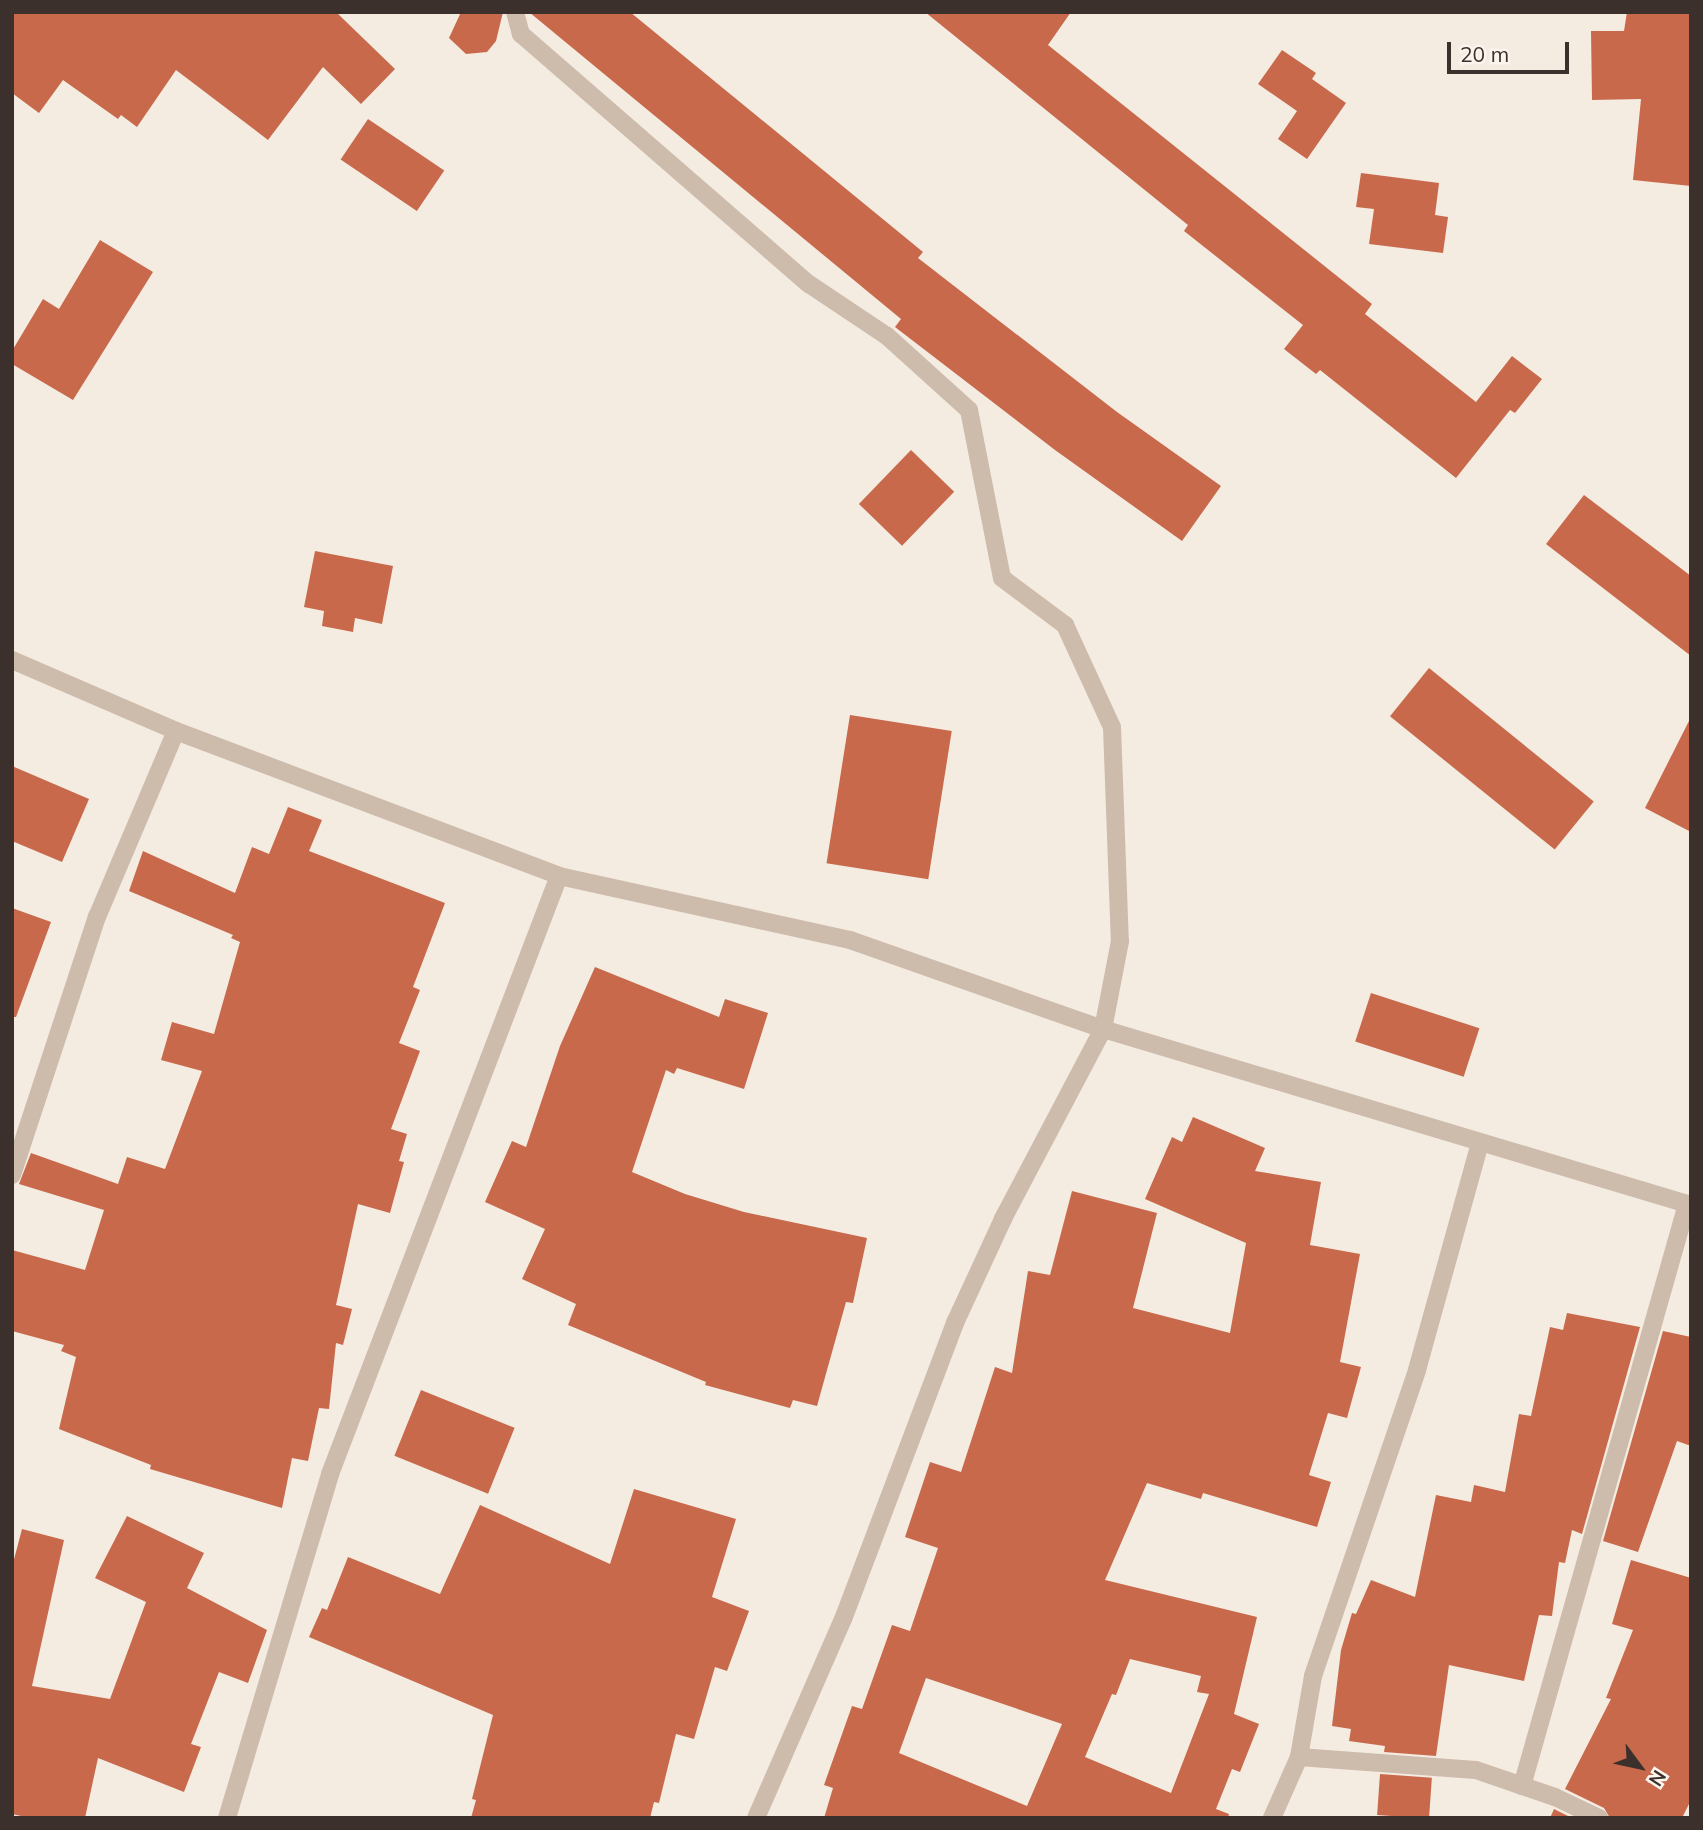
<!DOCTYPE html>
<style>
body{margin:0}
#map{position:relative;width:1703px;height:1830px;overflow:hidden;background:#f4ebe1;font-family:Mulish,sans-serif}
div>[style]{position:absolute}
.building>*{inset:0;background:#c8694b;transform-origin:0 0}
.minor>*{height:18px;margin:-9px;padding:0 9px;transform-origin:9px;border-radius:9px;background:#cdbbac}
span{translate:-50% -50%;white-space:nowrap;text-align:center;line-height:1.15;-webkit-text-stroke:5px #fbf5ee;paint-order:stroke}
.frame{position:absolute;inset:0;border:14px solid #3b302b;pointer-events:none}
.north{position:absolute;left:1605px;top:1732px;width:70px;height:70px;-webkit-text-stroke:5px #fbf5ee;paint-order:stroke;rotate:123deg;font-size:19px;font-weight:700;line-height:28px;text-align:center;color:#3b302b}
.north::after{content:'';display:block;margin:auto;width:24px;height:32px;background:#3b302b;clip-path:polygon(50% 0,100% 100%,50% 72%,0 100%)}
.scale{position:absolute;left:1447px;top:42px;width:122px;height:32px;box-sizing:border-box;border:4px solid #3b302b;border-top:0;padding-left:9px;font-size:21px;line-height:24px;white-space:nowrap;color:#3b302b;-webkit-text-stroke:5px #fbf5ee;paint-order:stroke}
</style>
<div id="map">
<div class="building">
<div style="clip-path:polygon(12px 12px,336px 12px,395px 69px,361px 104px,323px 67px,268px 140px,176px 70px,137px 127px,121px 115px,118px 119px,63px 80px,39px 113px,12px 93px)"></div>
<div style="clip-path:polygon(461px 12px,503px 12px,496px 41px,487px 52px,466px 54px,449px 38px)"></div>
<div style="clip-path:polygon(529px 12px,630px 12px,923px 252px,918px 258px,1117px 412px,1221px 486px,1182px 541px,1055px 450px,895px 327px,901px 319px)"></div>
<div style="clip-path:polygon(925px 12px,1071px 12px,1048px 45px,1372px 304px,1365px 314px,1476px 402px,1512px 356px,1542px 379px,1515px 413px,1510px 410px,1456px 478px,1320px 370px,1316px 374px,1284px 349px,1303px 325px,1184px 231px,1188px 225px)"></div>
<div style="clip-path:polygon(1627px 12px,1691px 12px,1691px 186px,1633px 180px,1641px 99px,1592px 100px,1591px 31px,1624px 31px)"></div>
<div style="clip-path:polygon(1282px 50px,1316px 73px,1312px 79px,1346px 103px,1307px 159px,1278px 139px,1297px 111px,1258px 84px)"></div>
<div style="left:368px;top:119px;width:92px;height:49px;rotate:34deg"></div>
<div style="clip-path:polygon(1361px 173px,1439px 183px,1435px 215px,1448px 217px,1443px 253px,1369px 244px,1374px 209px,1356px 207px)"></div>
<div style="clip-path:polygon(100px 240px,153px 272px,73px 400px,12px 364px,12px 351px,43px 299px,59px 309px)"></div>
<div style="left:911px;top:450px;width:60px;height:75px;rotate:44deg"></div>
<div style="clip-path:polygon(1584px 495px,1691px 576px,1691px 656px,1546px 544px)"></div>
<div style="clip-path:polygon(315px 551px,393px 566px,382px 624px,355px 618px,353px 632px,322px 626px,324px 611px,304px 607px)"></div>
<div style="left:1429px;top:668px;width:212px;height:62px;rotate:39deg"></div>
<div style="left:850px;top:715px;width:103px;height:150px;rotate:9deg"></div>
<div style="clip-path:polygon(1691px 717px,1691px 832px,1645px 808px)"></div>
<div style="clip-path:polygon(12px 766px,89px 799px,62px 862px,12px 841px)"></div>
<div style="clip-path:polygon(288px 807px,322px 820px,309px 851px,445px 903px,413px 987px,420px 990px,399px 1043px,420px 1051px,391px 1129px,407px 1134px,399px 1161px,404px 1162px,390px 1213px,358px 1204px,336px 1305px,352px 1309px,343px 1345px,336px 1343px,329px 1409px,319px 1408px,308px 1461px,292px 1458px,282px 1508px,150px 1469px,151px 1465px,59px 1429px,76px 1357px,61px 1351px,64px 1345px,12px 1331px,12px 1250px,85px 1270px,104px 1210px,19px 1184px,31px 1153px,118px 1184px,127px 1157px,165px 1169px,202px 1071px,161px 1060px,172px 1022px,214px 1034px,240px 942px,231px 938px,233px 935px,129px 891px,143px 851px,235px 893px,252px 847px,269px 854px)"></div>
<div style="clip-path:polygon(12px 908px,51px 922px,16px 1017px,12px 1017px)"></div>
<div style="clip-path:polygon(595px 967px,719px 1017px,725px 999px,768px 1013px,744px 1089px,677px 1068px,674px 1074px,666px 1070px,632px 1172px,685px 1194px,744px 1212px,867px 1238px,853px 1303px,846px 1302px,817px 1406px,793px 1400px,790px 1408px,705px 1385px,706px 1382px,568px 1325px,576px 1304px,522px 1279px,545px 1229px,485px 1202px,512px 1141px,526px 1147px,560px 1046px)"></div>
<div style="left:1371px;top:993px;width:114px;height:51px;rotate:18deg"></div>
<div style="clip-path:polygon(evenodd,1193px 1117px,1265px 1148px,1255px 1171px,1321px 1182px,1310px 1245px,1360px 1254px,1340px 1362px,1361px 1367px,1347px 1418px,1328px 1413px,1309px 1475px,1331px 1482px,1317px 1527px,1203px 1493px,1201px 1499px,1147px 1483px,1105px 1580px,1257px 1617px,1234px 1714px,1259px 1724px,1240px 1772px,1232px 1769px,1216px 1809px,1229px 1814px,1228px 1818px,824px 1818px,833px 1788px,824px 1785px,852px 1706px,862px 1709px,892px 1625px,910px 1631px,938px 1548px,905px 1537px,930px 1462px,961px 1472px,995px 1367px,1012px 1373px,1028px 1271px,1050px 1275px,1072px 1191px,1157px 1213px,1133px 1308px,1230px 1333px,1246px 1243px,1145px 1199px,1172px 1137px,1182px 1142px,1193px 1117px,1130px 1659px,1201px 1676px,1197px 1692px,1209px 1694px,1171px 1793px,1085px 1757px,1112px 1694px,1116px 1695px,1130px 1659px,1193px 1117px,926px 1678px,1062px 1724px,1027px 1806px,899px 1753px,926px 1678px)"></div>
<div style="clip-path:polygon(1567px 1313px,1640px 1327px,1582px 1534px,1572px 1530px,1565px 1563px,1559px 1562px,1552px 1616px,1539px 1615px,1524px 1681px,1449px 1665px,1436px 1756px,1384px 1752px,1385px 1746px,1349px 1741px,1351px 1729px,1332px 1726px,1341px 1650px,1352px 1613px,1356px 1614px,1371px 1580px,1415px 1597px,1436px 1495px,1471px 1502px,1474px 1485px,1505px 1492px,1519px 1414px,1531px 1416px,1550px 1327px,1563px 1330px)"></div>
<div style="clip-path:polygon(1663px 1331px,1691px 1337px,1691px 1446px,1677px 1441px,1638px 1552px,1603px 1541px)"></div>
<div style="left:421px;top:1390px;width:101px;height:71px;rotate:22deg"></div>
<div style="clip-path:polygon(634px 1489px,736px 1519px,712px 1597px,749px 1611px,727px 1671px,715px 1667px,694px 1739px,676px 1734px,659px 1803px,654px 1802px,650px 1818px,471px 1818px,476px 1800px,472px 1799px,493px 1715px,309px 1637px,322px 1608px,327px 1610px,348px 1557px,440px 1594px,480px 1505px,610px 1564px)"></div>
<div style="clip-path:polygon(127px 1516px,204px 1553px,187px 1588px,267px 1630px,248px 1683px,219px 1672px,191px 1744px,201px 1747px,184px 1792px,98px 1758px,85px 1818px,30px 1818px,12px 1814px,12px 1567px,22px 1529px,64px 1540px,32px 1686px,110px 1699px,146px 1602px,95px 1578px)"></div>
<div style="clip-path:polygon(1631px 1560px,1691px 1578px,1691px 1800px,1682px 1818px,1610px 1818px,1604px 1808px,1565px 1789px,1611px 1699px,1606px 1698px,1633px 1630px,1612px 1624px)"></div>
<div style="left:1380px;top:1774px;width:52px;height:41px;rotate:4deg"></div>
<div style="clip-path:polygon(1554px 1809px,1572px 1818px,1550px 1818px)"></div>
</div>
<div class="minor">
<div style="left:515px;top:12px;width:23px;rotate:75deg"></div>
<div style="left:521px;top:34px;width:381px;rotate:41deg"></div>
<div style="left:809px;top:284px;width:94px;rotate:33.7deg"></div>
<div style="left:887px;top:336px;width:110px;rotate:42.1deg"></div>
<div style="left:969px;top:410px;width:171px;rotate:78.9deg"></div>
<div style="left:1002px;top:578px;width:79px;rotate:36.7deg"></div>
<div style="left:1065px;top:625px;width:112px;rotate:65.3deg"></div>
<div style="left:1112px;top:727px;width:214px;rotate:87.9deg"></div>
<div style="left:1120px;top:941px;width:90px;rotate:100.9deg"></div>
<div style="left:1103px;top:1029px;width:215px;rotate:117.8deg"></div>
<div style="left:1003px;top:1219px;width:115px;rotate:114.8deg"></div>
<div style="left:955px;top:1323px;width:316px;rotate:110.7deg"></div>
<div style="left:843px;top:1619px;width:217px;rotate:113.6deg"></div>
<div style="left:12px;top:660px;width:179px;rotate:23.4deg"></div>
<div style="left:176px;top:731px;width:410px;rotate:20.7deg"></div>
<div style="left:559px;top:876px;width:298px;rotate:12.4deg"></div>
<div style="left:850px;top:940px;width:268px;rotate:19.4deg"></div>
<div style="left:1103px;top:1029px;width:614px;rotate:16.66deg"></div>
<div style="left:12px;top:1175px;width:272px;rotate:-71.8deg"></div>
<div style="left:97px;top:917px;width:202px;rotate:-67deg"></div>
<div style="left:1299px;top:1757px;width:177px;rotate:4.2deg"></div>
<div style="left:1476px;top:1770px;width:83px;rotate:18.9deg"></div>
<div style="left:1555px;top:1797px;width:49px;rotate:25.5deg"></div>
<div style="left:1522px;top:1786px;width:605px;rotate:-74.17deg"></div>
<div style="left:227px;top:1818px;width:359px;rotate:-73.3deg"></div>
<div style="left:330px;top:1474px;width:640px;rotate:-69.05deg"></div>
<div style="left:1272px;top:1818px;width:67px;rotate:-66.1deg"></div>
<div style="left:1299px;top:1757px;width:82px;rotate:-80.2deg"></div>
<div style="left:1313px;top:1676px;width:323px;rotate:-71.2deg"></div>
<div style="left:1417px;top:1370px;width:236px;rotate:-74.5deg"></div>
</div>
<div class="frame"></div>
<div class="north">N</div>
<div class="scale">20 m</div>
</div>
